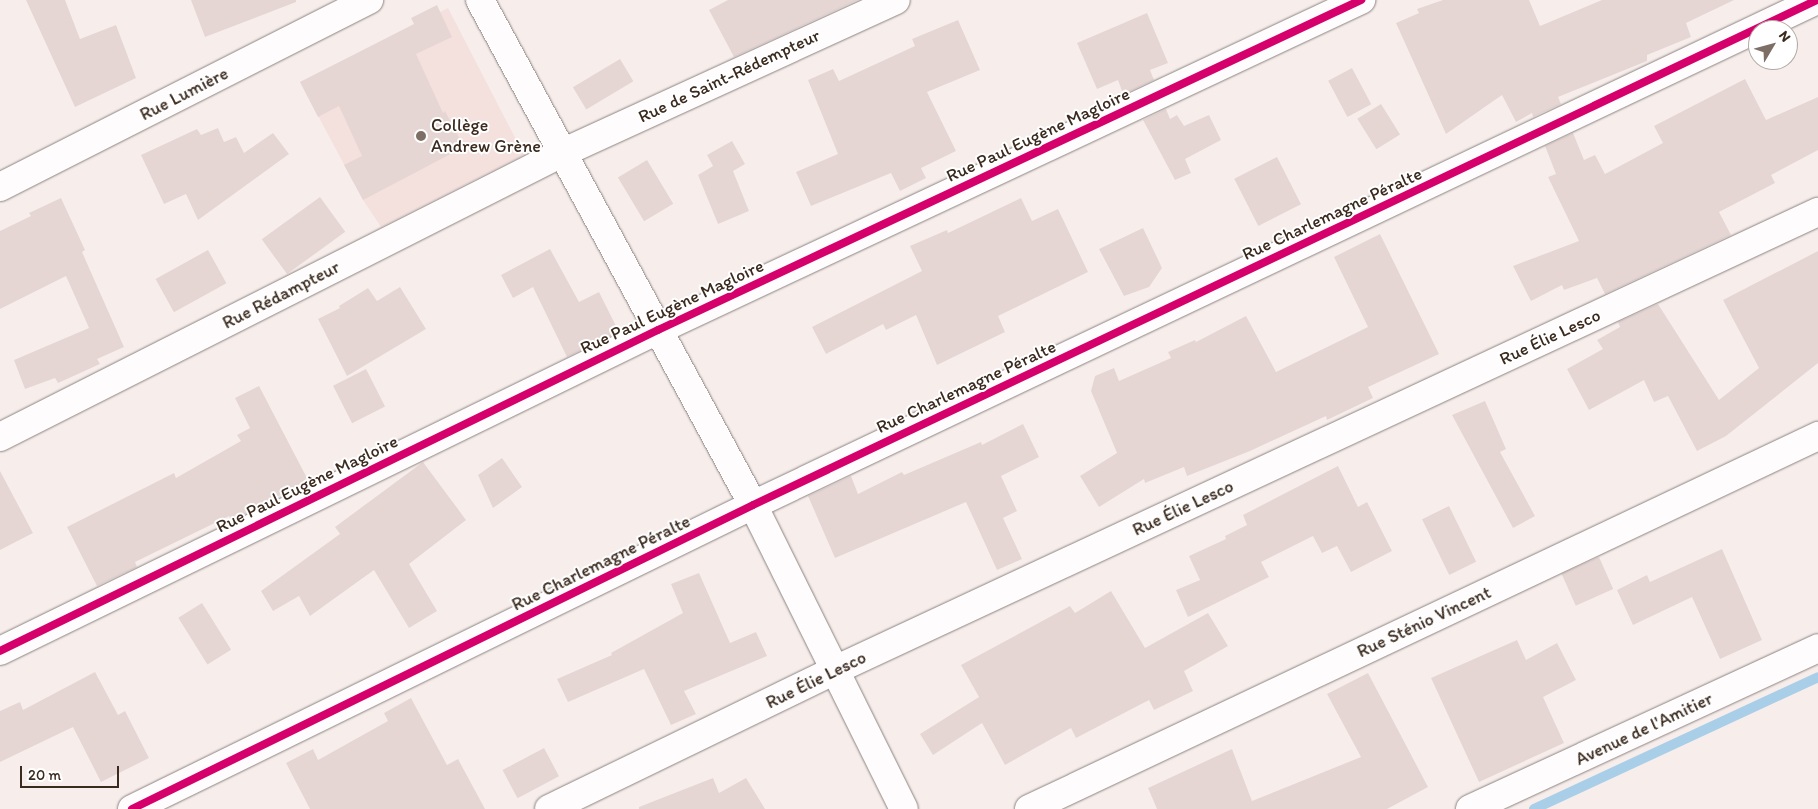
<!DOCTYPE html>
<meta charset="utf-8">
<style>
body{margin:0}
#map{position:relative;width:1818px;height:809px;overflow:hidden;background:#f7eeec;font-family:Itim,sans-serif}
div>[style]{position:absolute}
.built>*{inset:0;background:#f4e0dd}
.stream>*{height:10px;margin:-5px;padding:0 5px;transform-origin:5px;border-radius:5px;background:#a9cee8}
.building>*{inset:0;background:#e6d6d3;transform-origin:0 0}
.roads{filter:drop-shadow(0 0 1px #8b8380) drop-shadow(0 0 1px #8b8380)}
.minor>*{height:28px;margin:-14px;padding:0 14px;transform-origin:14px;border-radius:14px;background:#fefcfc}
.cycleway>*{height:8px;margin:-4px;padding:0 4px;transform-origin:4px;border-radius:4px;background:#d6006c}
.dots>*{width:14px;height:14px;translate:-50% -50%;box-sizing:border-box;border:2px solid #fff;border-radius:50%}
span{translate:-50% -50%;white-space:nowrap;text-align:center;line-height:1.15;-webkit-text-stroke:4px #fff;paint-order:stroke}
.street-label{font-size:18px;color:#3b2a1e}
.poi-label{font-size:18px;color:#3b2a1e}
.left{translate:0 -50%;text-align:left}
.north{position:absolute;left:1748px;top:20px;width:50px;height:50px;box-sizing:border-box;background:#fff;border:1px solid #b1aaa5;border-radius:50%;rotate:53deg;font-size:14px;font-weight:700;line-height:20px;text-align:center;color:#3b2a1e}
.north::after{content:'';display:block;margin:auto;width:18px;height:22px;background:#7d6f66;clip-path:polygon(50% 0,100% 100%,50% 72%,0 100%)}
.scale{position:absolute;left:20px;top:766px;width:99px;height:22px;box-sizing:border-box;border:2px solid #3b2a1e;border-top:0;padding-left:6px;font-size:15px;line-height:18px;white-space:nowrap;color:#3b2a1e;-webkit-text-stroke:4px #fff;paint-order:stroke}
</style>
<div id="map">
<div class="built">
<div style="clip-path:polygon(448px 8px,524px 155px,381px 227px,363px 200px,300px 82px)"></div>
</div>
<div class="stream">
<div style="left:1534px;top:809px;width:313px;rotate:-24.9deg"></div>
</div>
<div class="building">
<div style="clip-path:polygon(26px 0,65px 0,80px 39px,116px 25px,136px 78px,75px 107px)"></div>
<div style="clip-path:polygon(191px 0,296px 0,296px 2px,205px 37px)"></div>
<div style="clip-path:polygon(728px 0,858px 0,734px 57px,709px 10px)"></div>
<div style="clip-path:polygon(1443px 0,1529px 0,1540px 26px,1602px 0,1734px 0,1686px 23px,1691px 37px,1647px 55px,1647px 61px,1558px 97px,1561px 104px,1533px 117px,1532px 113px,1516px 122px,1502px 95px,1446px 134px,1396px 23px,1419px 13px,1417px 9px)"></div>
<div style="clip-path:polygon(437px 5px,452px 37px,416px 54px,443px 113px,445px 111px,464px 147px,363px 200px,344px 165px,362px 156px,339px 106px,318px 117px,300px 82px,414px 24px,411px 18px)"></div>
<div style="clip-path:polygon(1147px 13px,1168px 63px,1150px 70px,1154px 80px,1128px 92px,1126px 89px,1122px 91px,1118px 80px,1097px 89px,1077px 43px)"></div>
<div style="clip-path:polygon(958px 20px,980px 70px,927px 92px,956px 151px,921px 168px,926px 178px,900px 191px,891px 173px,811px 206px,796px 172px,838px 154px,808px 80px,833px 69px,839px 81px,915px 46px,912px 39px)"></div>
<div style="left:620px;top:59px;width:26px;height:55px;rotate:59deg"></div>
<div style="left:1352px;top:68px;width:41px;height:27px;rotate:62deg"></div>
<div style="clip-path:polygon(1745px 79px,1766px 120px,1818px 97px,1818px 150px,1771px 175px,1775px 183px,1719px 212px,1731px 235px,1605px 294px,1597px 278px,1564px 290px,1562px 285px,1531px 301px,1513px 266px,1579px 241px,1548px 177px,1556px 174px,1545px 146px,1573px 133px,1584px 160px,1595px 155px,1605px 174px,1663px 143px,1654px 126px)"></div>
<div style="left:1381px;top:104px;width:36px;height:28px;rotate:58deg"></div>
<div style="clip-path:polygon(1166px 109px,1170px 119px,1177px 115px,1184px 126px,1209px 115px,1221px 140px,1185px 159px,1191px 173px,1175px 180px,1143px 120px)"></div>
<div style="clip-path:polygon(218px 128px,224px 142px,236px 137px,244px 153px,273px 133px,289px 154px,198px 220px,186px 194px,164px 204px,141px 155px,197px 129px,201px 135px)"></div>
<div style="clip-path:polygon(732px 141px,745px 164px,733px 171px,749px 211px,718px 224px,698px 175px,713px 166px,707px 155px)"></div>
<div style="left:1277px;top:157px;width:53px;height:48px;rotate:63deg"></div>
<div style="left:647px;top:160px;width:51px;height:34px;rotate:59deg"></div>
<div style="left:320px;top:197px;width:43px;height:72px;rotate:54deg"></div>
<div style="clip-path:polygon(61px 198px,85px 250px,82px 252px,124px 347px,97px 359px,100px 364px,58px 383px,55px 378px,25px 389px,14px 360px,89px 328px,66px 276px,0 309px,0 231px,31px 216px,29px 213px)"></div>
<div style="clip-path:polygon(1021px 198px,1032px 221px,1058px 209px,1088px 272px,998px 316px,1005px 332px,937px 365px,916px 315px,886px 330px,883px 324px,826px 354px,812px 327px,922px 271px,910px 246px,947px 230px,948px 233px)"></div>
<div style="clip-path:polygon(1143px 228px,1162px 268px,1149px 287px,1124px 296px,1099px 249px)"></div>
<div style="clip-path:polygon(1380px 234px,1439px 354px,1368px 387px,1373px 398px,1327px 420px,1326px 416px,1250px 451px,1187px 476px,1184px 467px,1145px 483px,1144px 479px,1099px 507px,1080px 476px,1117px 453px,1091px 391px,1095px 376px,1114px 368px,1119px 381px,1171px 358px,1168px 352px,1195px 340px,1196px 342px,1246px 316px,1276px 372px,1368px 327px,1334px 257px)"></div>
<div style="clip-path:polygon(550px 249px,579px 302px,599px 292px,619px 332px,567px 357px,533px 287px,513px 298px,501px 275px)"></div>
<div style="left:208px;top:250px;width:38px;height:60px;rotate:61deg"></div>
<div style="clip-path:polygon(1818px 251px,1818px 363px,1726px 436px,1697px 451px,1668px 396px,1654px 402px,1644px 380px,1589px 410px,1567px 369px,1603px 349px,1597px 340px,1620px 327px,1618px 322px,1658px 304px,1719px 400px,1759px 368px,1723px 300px)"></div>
<div style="clip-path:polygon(400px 287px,426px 329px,347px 376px,318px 319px,340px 308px,339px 306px,368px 288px,377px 301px)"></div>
<div style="left:366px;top:369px;width:42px;height:37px;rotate:63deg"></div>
<div style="clip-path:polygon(259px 386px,308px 480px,232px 521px,229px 516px,135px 562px,137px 567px,97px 586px,67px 527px,174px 473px,176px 478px,241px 441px,237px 435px,250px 428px,235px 398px)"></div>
<div style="clip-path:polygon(1485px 401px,1506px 449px,1500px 452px,1535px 516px,1513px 528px,1452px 415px)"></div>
<div style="clip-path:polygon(1023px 424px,1039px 457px,1001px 476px,1017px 511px,1003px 518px,1022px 559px,997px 570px,966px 502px,835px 558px,808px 496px,851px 476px,858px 494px,902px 472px,904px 475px,981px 442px,982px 445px)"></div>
<div style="clip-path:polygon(502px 458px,522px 487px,493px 508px,478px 475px)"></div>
<div style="clip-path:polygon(423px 462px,466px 520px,409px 564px,437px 611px,409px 628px,374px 570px,310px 616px,299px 596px,273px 611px,261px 591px,340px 534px,335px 527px)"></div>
<div style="clip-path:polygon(1338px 466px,1358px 507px,1367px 502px,1392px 551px,1351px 572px,1337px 546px,1322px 553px,1313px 536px,1261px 562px,1269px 577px,1188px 617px,1176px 590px,1200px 580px,1189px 556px,1226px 539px,1225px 536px,1247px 525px,1243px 515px)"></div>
<div style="clip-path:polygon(0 471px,33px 533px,0 550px)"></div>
<div style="left:1449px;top:506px;width:62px;height:30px;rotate:64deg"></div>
<div style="clip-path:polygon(1722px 549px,1762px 640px,1720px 659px,1692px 597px,1633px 625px,1617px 590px,1647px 575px,1650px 582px)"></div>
<div style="left:1599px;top:557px;width:35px;height:41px;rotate:66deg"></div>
<div style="clip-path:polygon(699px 573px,730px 643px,756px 632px,767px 656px,684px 691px,696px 714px,671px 725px,644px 669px,568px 702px,557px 679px,612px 655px,611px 653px,683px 613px,671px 584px)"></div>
<div style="clip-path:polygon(1111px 591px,1145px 648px,1208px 613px,1228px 646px,1184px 671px,1193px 691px,1154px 710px,1149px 700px,1076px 738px,1071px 728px,1005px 765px,982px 723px,933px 755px,920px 734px,979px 697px,961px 665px,1070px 606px,1075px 613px)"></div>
<div style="left:202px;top:603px;width:55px;height:28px;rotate:58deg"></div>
<div style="clip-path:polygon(1517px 640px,1526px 660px,1557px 643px,1576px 680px,1543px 697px,1564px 743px,1479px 782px,1431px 678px)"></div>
<div style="clip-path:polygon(95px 672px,118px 715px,125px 711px,149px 758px,101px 782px,73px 727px,0 762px,0 711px,20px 702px,23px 710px)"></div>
<div style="clip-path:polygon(1368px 673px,1428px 787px,1387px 809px,1157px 809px,1148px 788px,1232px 749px,1252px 801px,1361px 757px,1327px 694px)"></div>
<div style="clip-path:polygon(411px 698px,447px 765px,458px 759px,485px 809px,310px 809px,286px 763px,313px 749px,318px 760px,388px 721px,384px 713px)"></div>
<div style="left:544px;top:748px;width:32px;height:47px;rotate:62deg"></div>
<div style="clip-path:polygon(713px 778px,719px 793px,746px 778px,765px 809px,639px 809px,639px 807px)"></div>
</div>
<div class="roads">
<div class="minor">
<div style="left:480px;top:0;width:574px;rotate:61.6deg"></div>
<div style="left:753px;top:505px;width:339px;rotate:63.6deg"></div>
<div style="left:0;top:187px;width:414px;rotate:-26.9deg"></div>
<div style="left:0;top:437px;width:630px;rotate:-26.81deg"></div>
<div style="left:562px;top:153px;width:367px;rotate:-24.6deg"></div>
<div style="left:0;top:651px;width:732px;rotate:-26.01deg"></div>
<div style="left:658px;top:330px;width:777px;rotate:-25.15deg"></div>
<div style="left:132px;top:809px;width:691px;rotate:-26.08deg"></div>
<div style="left:753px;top:505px;width:1178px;rotate:-25.39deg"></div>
<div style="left:549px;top:809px;width:316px;rotate:-25.9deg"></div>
<div style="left:833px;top:671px;width:1087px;rotate:-24.99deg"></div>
<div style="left:1029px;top:809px;width:873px;rotate:-25.3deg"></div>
<div style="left:1470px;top:809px;width:383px;rotate:-24.8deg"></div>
</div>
</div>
<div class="cycleway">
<div style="left:0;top:651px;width:732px;rotate:-26.01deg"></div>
<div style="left:658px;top:330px;width:777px;rotate:-25.15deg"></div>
<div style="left:132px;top:809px;width:691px;rotate:-26.08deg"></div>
<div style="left:753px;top:505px;width:1178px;rotate:-25.39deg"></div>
</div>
<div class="dots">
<div style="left:421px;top:136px;background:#7d6f66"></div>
</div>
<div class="street-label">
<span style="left:729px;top:76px;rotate:-25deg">Rue de Saint-Rédempteur</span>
<span style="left:184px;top:94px;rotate:-27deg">Rue Lumière</span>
<span style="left:1038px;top:135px;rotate:-25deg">Rue Paul Eugène Magloire</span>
<span style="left:1332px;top:214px;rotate:-25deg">Rue Charlemagne Péralte</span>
<span style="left:281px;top:295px;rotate:-27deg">Rue Rédampteur</span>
<span style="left:672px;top:307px;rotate:-25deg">Rue Paul Eugène Magloire</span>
<span style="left:1550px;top:337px;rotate:-25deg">Rue Élie Lesco</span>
<span style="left:966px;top:387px;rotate:-25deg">Rue Charlemagne Péralte</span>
<span style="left:307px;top:484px;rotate:-26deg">Rue Paul Eugène Magloire</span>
<span style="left:1183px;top:508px;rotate:-25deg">Rue Élie Lesco</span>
<span style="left:601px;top:563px;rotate:-26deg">Rue Charlemagne Péralte</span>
<span style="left:1424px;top:622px;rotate:-25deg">Rue Sténio Vincent</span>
<span style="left:816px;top:680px;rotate:-26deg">Rue Élie Lesco</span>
<span style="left:1644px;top:729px;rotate:-25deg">Avenue de l'Amitier</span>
</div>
<div class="poi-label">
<span class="left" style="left:431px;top:136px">Collège<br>Andrew Grène</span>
</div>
<div class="north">N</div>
<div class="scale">20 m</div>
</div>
